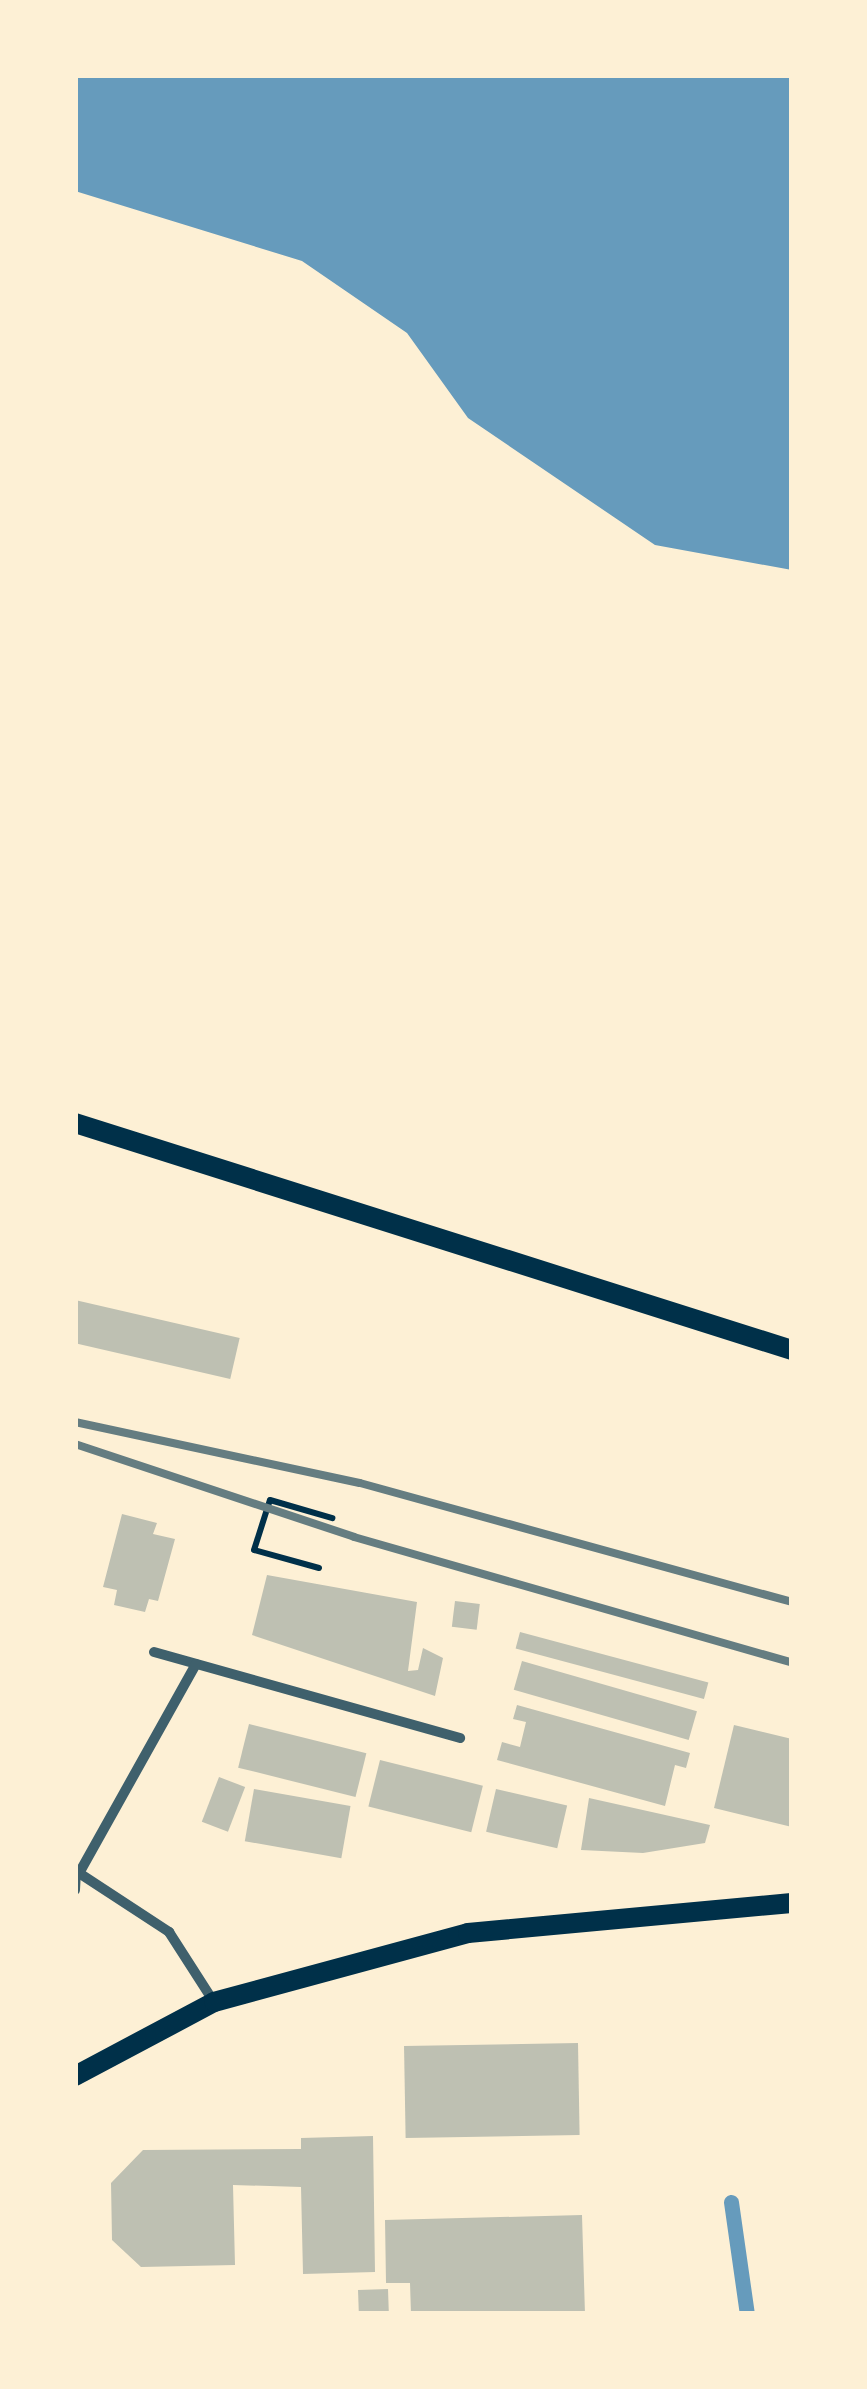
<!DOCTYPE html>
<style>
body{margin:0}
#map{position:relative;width:867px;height:2389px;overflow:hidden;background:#fdf0d5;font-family:"Golos Text",sans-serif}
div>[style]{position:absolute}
.water>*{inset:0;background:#669bbc}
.stream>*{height:15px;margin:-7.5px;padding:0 7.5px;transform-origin:7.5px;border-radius:7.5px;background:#669bbc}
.building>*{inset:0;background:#bec0b2;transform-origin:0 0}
.path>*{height:6px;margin:-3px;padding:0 3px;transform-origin:3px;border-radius:3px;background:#003049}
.minor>*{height:10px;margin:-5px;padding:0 5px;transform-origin:5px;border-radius:5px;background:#3f606c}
.secondary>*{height:20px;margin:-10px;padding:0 10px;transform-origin:10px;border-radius:10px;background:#003049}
.rail>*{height:8px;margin:-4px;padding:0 4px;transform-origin:4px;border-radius:4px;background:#657d81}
span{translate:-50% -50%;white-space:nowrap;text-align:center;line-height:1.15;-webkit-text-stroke:10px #fdf0d5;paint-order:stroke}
.frame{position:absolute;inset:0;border:78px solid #fdf0d5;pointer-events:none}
</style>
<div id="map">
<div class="water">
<div style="clip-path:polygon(75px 75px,792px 75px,792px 570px,655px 545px,468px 418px,407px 333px,302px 261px,75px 191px)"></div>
</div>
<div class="stream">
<div style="left:731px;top:2202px;width:113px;rotate:81.9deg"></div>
</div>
<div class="building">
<div style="left:75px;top:1300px;width:169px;height:42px;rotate:13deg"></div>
<div style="clip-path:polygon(122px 1514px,157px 1523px,153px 1534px,175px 1539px,158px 1601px,149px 1599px,145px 1612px,114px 1605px,117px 1590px,103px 1587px)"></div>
<div style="clip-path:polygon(267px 1575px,417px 1602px,408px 1671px,418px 1670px,423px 1648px,443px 1658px,435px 1696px,252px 1635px)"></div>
<div style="left:455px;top:1601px;width:25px;height:26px;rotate:7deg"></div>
<div style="left:520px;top:1632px;width:195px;height:17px;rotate:15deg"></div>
<div style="left:522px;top:1661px;width:182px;height:30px;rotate:16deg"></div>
<div style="clip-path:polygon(517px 1705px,690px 1753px,686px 1768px,675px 1765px,665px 1806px,497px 1760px,502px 1742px,520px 1747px,526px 1722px,513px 1719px)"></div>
<div style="left:249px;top:1724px;width:121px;height:45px;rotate:14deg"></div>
<div style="clip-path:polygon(734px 1725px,792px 1739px,792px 1827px,714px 1808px)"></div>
<div style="left:380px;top:1760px;width:106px;height:48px;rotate:14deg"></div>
<div style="left:219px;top:1777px;width:28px;height:48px;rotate:21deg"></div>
<div style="left:254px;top:1789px;width:98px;height:53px;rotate:10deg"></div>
<div style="left:496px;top:1789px;width:73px;height:44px;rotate:13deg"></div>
<div style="clip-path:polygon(589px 1798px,710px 1825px,705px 1843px,643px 1853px,581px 1850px)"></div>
<div style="left:578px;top:2043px;width:92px;height:174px;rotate:89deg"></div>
<div style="clip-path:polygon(373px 2136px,375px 2272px,303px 2274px,301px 2187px,233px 2185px,235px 2265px,141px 2267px,112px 2240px,111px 2183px,143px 2150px,301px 2149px,301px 2138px)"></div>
<div style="clip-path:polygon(582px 2215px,585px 2314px,411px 2314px,410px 2283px,386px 2283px,385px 2220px)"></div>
<div style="left:388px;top:2289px;width:25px;height:30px;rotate:88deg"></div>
</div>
<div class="path">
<div style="left:319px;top:1568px;width:67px;rotate:-164.5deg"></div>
<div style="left:254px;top:1550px;width:52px;rotate:-72.3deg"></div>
<div style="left:270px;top:1500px;width:65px;rotate:16.2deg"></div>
</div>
<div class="minor">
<div style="left:154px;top:1652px;width:318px;rotate:15.7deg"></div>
<div style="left:196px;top:1664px;width:240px;rotate:119.2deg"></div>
<div style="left:79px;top:1873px;width:108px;rotate:33.2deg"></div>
<div style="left:169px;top:1932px;width:83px;rotate:57.3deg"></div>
<div style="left:75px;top:1890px;width:18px;rotate:-87deg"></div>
</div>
<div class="secondary">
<div style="left:75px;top:1123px;width:752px;rotate:17.57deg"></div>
<div style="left:75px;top:2076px;width:157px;rotate:-28deg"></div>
<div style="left:214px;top:2002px;width:263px;rotate:-15.2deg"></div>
<div style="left:468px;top:1933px;width:325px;rotate:-5.3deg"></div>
</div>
<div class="rail">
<div style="left:75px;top:1422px;width:291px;rotate:12.1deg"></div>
<div style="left:360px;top:1483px;width:448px;rotate:15.4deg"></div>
<div style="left:75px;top:1444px;width:294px;rotate:18.4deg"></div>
<div style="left:354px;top:1537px;width:456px;rotate:16deg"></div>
</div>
<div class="frame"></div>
</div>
